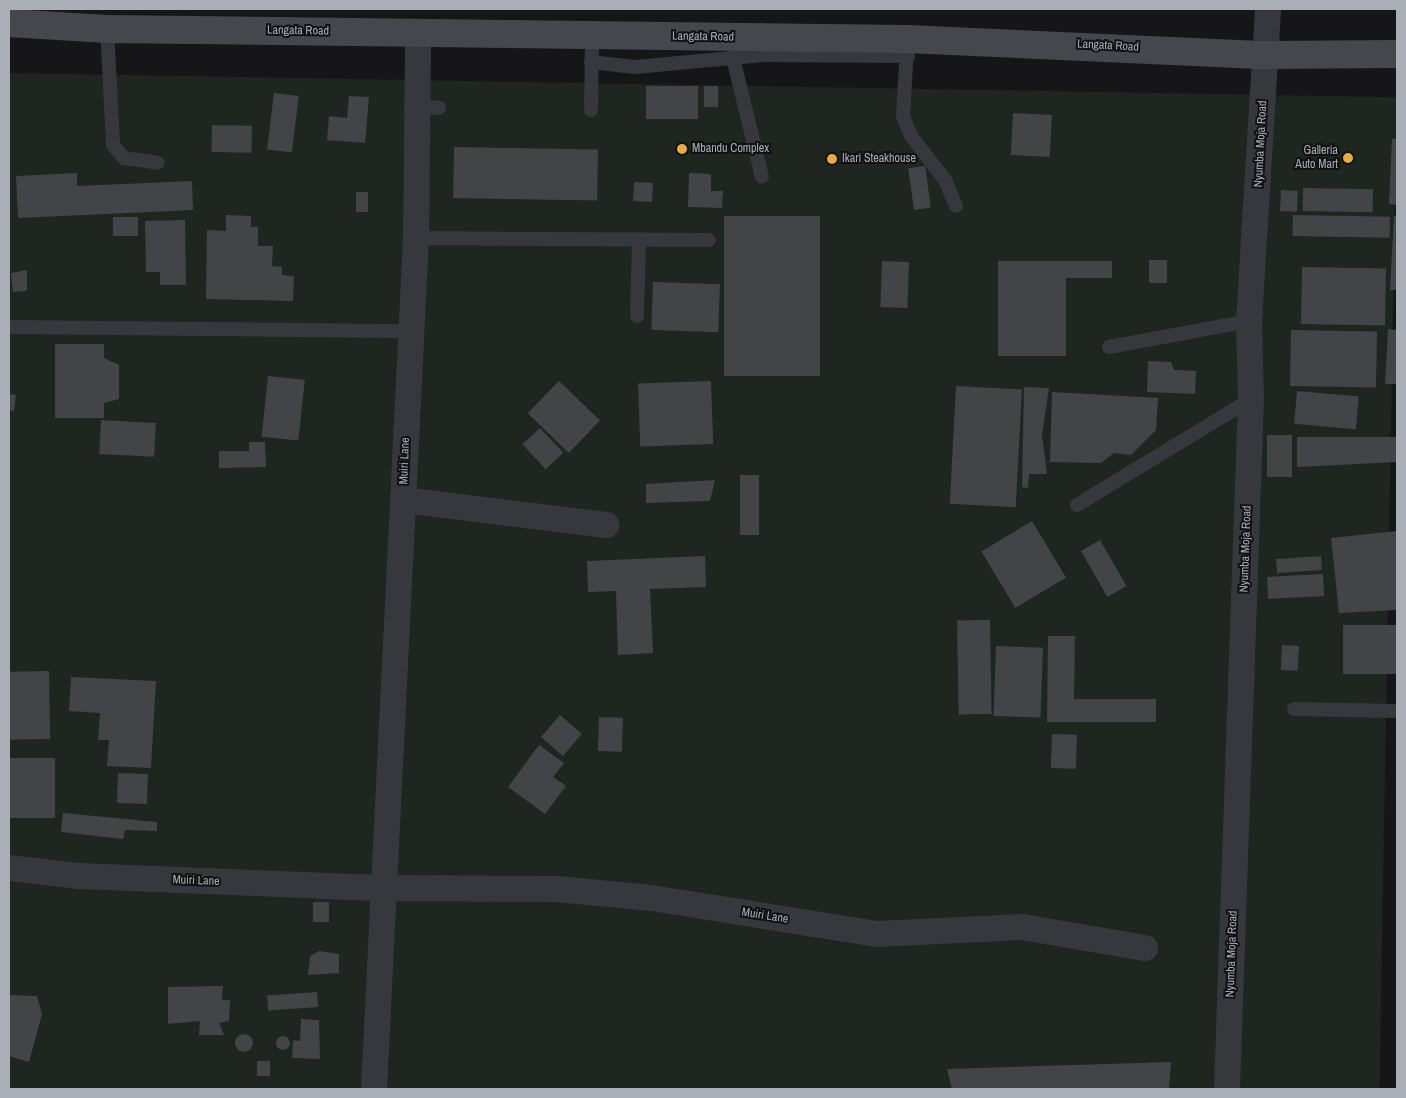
<!DOCTYPE html>
<style>
body{margin:0}
#map{position:relative;width:1406px;height:1098px;overflow:hidden;background:#161618;font-family:"Archivo Narrow",sans-serif}
div>[style]{position:absolute}
.green>*{inset:0;background:#1e261f;transform-origin:0 0}
.building>*{inset:0;background:#434448;transform-origin:0 0}
.round{border-radius:50%}
.lane>*{height:14px;margin:-7px;padding:0 7px;transform-origin:7px;border-radius:7px;background:#37383d}
.street>*{height:26px;margin:-13px;padding:0 13px;transform-origin:13px;border-radius:13px;background:#37383d}
.secondary>*{height:28px;margin:-14px;padding:0 14px;transform-origin:14px;border-radius:14px;background:#46474d}
.dots>*{width:14px;height:14px;translate:-50% -50%;box-sizing:border-box;border:2px solid #111113;border-radius:50%}
span{translate:-50% -50%;white-space:nowrap;text-align:center;line-height:1.15;-webkit-text-stroke:4px #111113;paint-order:stroke}
.street-label{font-size:12px;color:#a9aeb7}
.poi-label{font-size:12px;color:#a9aeb7}
.left{translate:0 -50%;text-align:left}
.right{translate:-100% -50%;text-align:right}
.frame{position:absolute;inset:0;border:10px solid #a9aeb7;pointer-events:none}
</style>
<div id="map">
<div class="green">
<div style="left:9px;top:73px;width:1388px;height:1016px;rotate:1deg"></div>
</div>
<div class="building">
<div style="left:646px;top:86px;width:52px;height:33px"></div>
<div style="left:704px;top:86px;width:14px;height:21px"></div>
<div style="left:274px;top:93px;width:25px;height:57px;rotate:7deg"></div>
<div style="clip-path:polygon(349px 96px,369px 97px,365px 143px,327px 140px,329px 116px,347px 118px)"></div>
<div style="left:1013px;top:113px;width:39px;height:42px;rotate:3deg"></div>
<div style="left:212px;top:125px;width:40px;height:27px;rotate:1deg"></div>
<div style="clip-path:polygon(1392px 139px,1397px 139px,1397px 205px,1389px 204px)"></div>
<div style="left:454px;top:147px;width:144px;height:51px;rotate:1deg"></div>
<div style="left:925px;top:166px;width:42px;height:17px;rotate:82deg"></div>
<div style="clip-path:polygon(77px 173px,77px 186px,192px 181px,193px 210px,18px 218px,16px 176px)"></div>
<div style="clip-path:polygon(689px 173px,711px 174px,711px 191px,723px 191px,722px 208px,688px 207px)"></div>
<div style="left:634px;top:182px;width:19px;height:19px;rotate:3deg"></div>
<div style="left:1303px;top:188px;width:70px;height:23px;rotate:1deg"></div>
<div style="left:1281px;top:190px;width:17px;height:21px;rotate:3deg"></div>
<div style="left:356px;top:192px;width:12px;height:20px"></div>
<div style="clip-path:polygon(226px 215px,251px 216px,251px 227px,258px 227px,258px 246px,273px 246px,272px 266px,282px 267px,282px 275px,294px 276px,293px 301px,206px 299px,207px 230px,226px 231px)"></div>
<div style="left:1293px;top:215px;width:97px;height:21px;rotate:1deg"></div>
<div style="left:820px;top:216px;width:160px;height:96px;rotate:90deg"></div>
<div style="clip-path:polygon(1394px 216px,1397px 216px,1397px 290px,1390px 290px)"></div>
<div style="left:113px;top:217px;width:25px;height:19px"></div>
<div style="clip-path:polygon(185px 220px,186px 285px,160px 285px,160px 272px,146px 272px,145px 221px)"></div>
<div style="left:1167px;top:260px;width:23px;height:18px;rotate:90deg"></div>
<div style="left:882px;top:261px;width:27px;height:46px;rotate:2deg"></div>
<div style="clip-path:polygon(998px 261px,1112px 261px,1112px 278px,1066px 278px,1066px 356px,998px 356px)"></div>
<div style="left:1302px;top:267px;width:84px;height:57px;rotate:1deg"></div>
<div style="clip-path:polygon(27px 270px,27px 291px,13px 292px,11px 273px)"></div>
<div style="left:653px;top:282px;width:67px;height:48px;rotate:2deg"></div>
<div style="clip-path:polygon(1388px 329px,1397px 330px,1397px 384px,1385px 384px)"></div>
<div style="left:1291px;top:330px;width:86px;height:56px;rotate:1deg"></div>
<div style="clip-path:polygon(55px 344px,104px 344px,104px 358px,119px 365px,119px 399px,104px 403px,104px 418px,55px 418px)"></div>
<div style="clip-path:polygon(1148px 361px,1171px 362px,1174px 370px,1196px 371px,1195px 394px,1147px 392px)"></div>
<div style="left:268px;top:376px;width:37px;height:61px;rotate:6deg"></div>
<div style="left:559px;top:381px;width:57px;height:45px;rotate:44deg"></div>
<div style="left:711px;top:381px;width:63px;height:73px;rotate:88deg"></div>
<div style="left:956px;top:386px;width:66px;height:118px;rotate:3deg"></div>
<div style="clip-path:polygon(1024px 387px,1049px 388px,1042px 435px,1047px 474px,1029px 474px,1028px 488px,1022px 487px)"></div>
<div style="left:1297px;top:391px;width:62px;height:33px;rotate:5deg"></div>
<div style="clip-path:polygon(1052px 392px,1158px 398px,1156px 430px,1131px 455px,1114px 453px,1101px 463px,1050px 462px)"></div>
<div style="clip-path:polygon(9px 394px,16px 395px,14px 411px,9px 410px)"></div>
<div style="left:101px;top:420px;width:55px;height:34px;rotate:3deg"></div>
<div style="left:540px;top:428px;width:34px;height:24px;rotate:47deg"></div>
<div style="left:1267px;top:435px;width:25px;height:42px"></div>
<div style="clip-path:polygon(1297px 437px,1397px 437px,1397px 462px,1297px 467px)"></div>
<div style="clip-path:polygon(249px 442px,265px 442px,266px 467px,219px 468px,219px 451px,249px 451px)"></div>
<div style="left:740px;top:475px;width:19px;height:60px"></div>
<div style="clip-path:polygon(715px 480px,710px 501px,646px 503px,646px 484px)"></div>
<div style="left:1032px;top:521px;width:66px;height:59px;rotate:59deg"></div>
<div style="clip-path:polygon(1397px 531px,1397px 610px,1339px 613px,1331px 538px)"></div>
<div style="left:1100px;top:540px;width:53px;height:22px;rotate:60deg"></div>
<div style="clip-path:polygon(705px 556px,706px 587px,650px 589px,653px 653px,618px 655px,616px 591px,588px 592px,587px 561px)"></div>
<div style="left:1321px;top:556px;width:14px;height:45px;rotate:86deg"></div>
<div style="left:1323px;top:574px;width:22px;height:56px;rotate:87deg"></div>
<div style="left:990px;top:620px;width:94px;height:33px;rotate:89deg"></div>
<div style="left:1397px;top:625px;width:49px;height:54px;rotate:90deg"></div>
<div style="clip-path:polygon(1048px 636px,1075px 636px,1074px 699px,1156px 699px,1156px 722px,1047px 722px)"></div>
<div style="left:1282px;top:645px;width:17px;height:25px;rotate:3deg"></div>
<div style="left:996px;top:646px;width:47px;height:70px;rotate:2deg"></div>
<div style="left:49px;top:671px;width:68px;height:40px;rotate:89deg"></div>
<div style="clip-path:polygon(71px 677px,156px 681px,151px 768px,107px 766px,109px 740px,98px 740px,100px 713px,69px 711px)"></div>
<div style="left:560px;top:715px;width:29px;height:29px;rotate:41deg"></div>
<div style="left:599px;top:717px;width:24px;height:34px;rotate:2deg"></div>
<div style="left:1052px;top:734px;width:25px;height:34px;rotate:2deg"></div>
<div style="clip-path:polygon(539px 745px,564px 763px,553px 777px,566px 786px,545px 814px,508px 787px)"></div>
<div style="left:55px;top:758px;width:60px;height:46px;rotate:90deg"></div>
<div style="left:118px;top:773px;width:30px;height:30px;rotate:2deg"></div>
<div style="clip-path:polygon(63px 813px,157px 822px,157px 831px,125px 830px,123px 839px,61px 832px)"></div>
<div style="left:313px;top:902px;width:16px;height:20px"></div>
<div style="clip-path:polygon(319px 951px,339px 954px,339px 973px,308px 975px,310px 956px)"></div>
<div style="clip-path:polygon(223px 986px,222px 1000px,230px 1000px,229px 1021px,219px 1023px,224px 1035px,199px 1035px,200px 1021px,168px 1024px,168px 987px)"></div>
<div style="left:317px;top:992px;width:15px;height:50px;rotate:86deg"></div>
<div style="clip-path:polygon(9px 995px,37px 996px,42px 1014px,29px 1062px,9px 1056px)"></div>
<div style="clip-path:polygon(301px 1019px,319px 1020px,320px 1059px,292px 1058px,293px 1040px,300px 1041px)"></div>
<div class="round" style="left:235px;top:1034px;width:18px;height:18px"></div>
<div class="round" style="left:276px;top:1036px;width:14px;height:14px"></div>
<div style="left:257px;top:1061px;width:13px;height:15px"></div>
<div style="clip-path:polygon(1171px 1062px,1169px 1089px,952px 1089px,947px 1069px)"></div>
</div>
<div class="lane">
<div style="left:107px;top:29px;width:116px;rotate:87deg"></div>
<div style="left:113px;top:145px;width:17px;rotate:50deg"></div>
<div style="left:124px;top:158px;width:34px;rotate:8deg"></div>
<div style="left:907px;top:48px;width:68px;rotate:93.4deg"></div>
<div style="left:903px;top:116px;width:22px;rotate:68deg"></div>
<div style="left:911px;top:136px;width:56px;rotate:52.3deg"></div>
<div style="left:945px;top:180px;width:28px;rotate:67deg"></div>
<div style="left:733px;top:58px;width:122px;rotate:76.3deg"></div>
<div style="left:591px;top:62px;width:44px;rotate:6.5deg"></div>
<div style="left:635px;top:67px;width:131px;rotate:-5.3deg"></div>
<div style="left:765px;top:55px;width:143px;rotate:0.4deg"></div>
<div style="left:415px;top:107px;width:24px;rotate:2deg"></div>
<div style="left:591px;top:110px;width:75px;rotate:-89.2deg"></div>
<div style="left:416px;top:238px;width:293px;rotate:0.4deg"></div>
<div style="left:637px;top:316px;width:77px;rotate:-88.5deg"></div>
<div style="left:9px;top:327px;width:400px;rotate:0.6deg"></div>
<div style="left:1109px;top:347px;width:142px;rotate:-10.5deg"></div>
<div style="left:1077px;top:505px;width:204px;rotate:-31.3deg"></div>
<div style="left:1294px;top:709px;width:103px;rotate:1.1deg"></div>
</div>
<div class="street">
<div style="left:403px;top:500px;width:205px;rotate:7deg"></div>
<div style="left:9px;top:868px;width:70px;rotate:6.5deg"></div>
<div style="left:79px;top:876px;width:304px;rotate:2.3deg"></div>
<div style="left:383px;top:888px;width:174px;rotate:0.3deg"></div>
<div style="left:557px;top:889px;width:95px;rotate:5.4deg"></div>
<div style="left:652px;top:898px;width:227px;rotate:9.1deg"></div>
<div style="left:876px;top:934px;width:146px;rotate:-2.7deg"></div>
<div style="left:1022px;top:927px;width:125px;rotate:9.7deg"></div>
<div style="left:374px;top:1089px;width:852px;rotate:-87.17deg"></div>
<div style="left:416px;top:238px;width:205px;rotate:-89.4deg"></div>
<div style="left:1227px;top:1089px;width:690px;rotate:-88.01deg"></div>
<div style="left:1251px;top:399px;width:78px;rotate:-91.5deg"></div>
<div style="left:1249px;top:321px;width:313px;rotate:-86.5deg"></div>
</div>
<div class="secondary">
<div style="left:9px;top:23px;width:98px;rotate:3.5deg"></div>
<div style="left:107px;top:29px;width:800px;rotate:0.72deg"></div>
<div style="left:907px;top:39px;width:359px;rotate:2.6deg"></div>
<div style="left:1266px;top:55px;width:131px;rotate:-0.4deg"></div>
</div>
<div class="dots">
<div style="left:682px;top:149px;background:#eaac3c"></div>
<div style="left:1348px;top:158px;background:#eaac3c"></div>
<div style="left:832px;top:159px;background:#eaac3c"></div>
</div>
<div class="street-label">
<span style="left:298px;top:31px;rotate:1deg">Langata Road</span>
<span style="left:703px;top:37px;rotate:1deg">Langata Road</span>
<span style="left:1108px;top:46px;rotate:3deg">Langata Road</span>
<span style="left:1261px;top:144px;rotate:-87deg">Nyumba Moja Road</span>
<span style="left:405px;top:461px;rotate:-88deg">Muiri Lane</span>
<span style="left:1246px;top:549px;rotate:-88deg">Nyumba Moja Road</span>
<span style="left:196px;top:881px;rotate:2deg">Muiri Lane</span>
<span style="left:765px;top:916px;rotate:9deg">Muiri Lane</span>
<span style="left:1232px;top:954px;rotate:-88deg">Nyumba Moja Road</span>
</div>
<div class="poi-label">
<span class="left" style="left:692px;top:149px">Mbandu Complex</span>
<span class="right" style="left:1338px;top:158px">Galleria<br>Auto Mart</span>
<span class="left" style="left:842px;top:159px">Ikari Steakhouse</span>
</div>
<div class="frame"></div>
</div>
